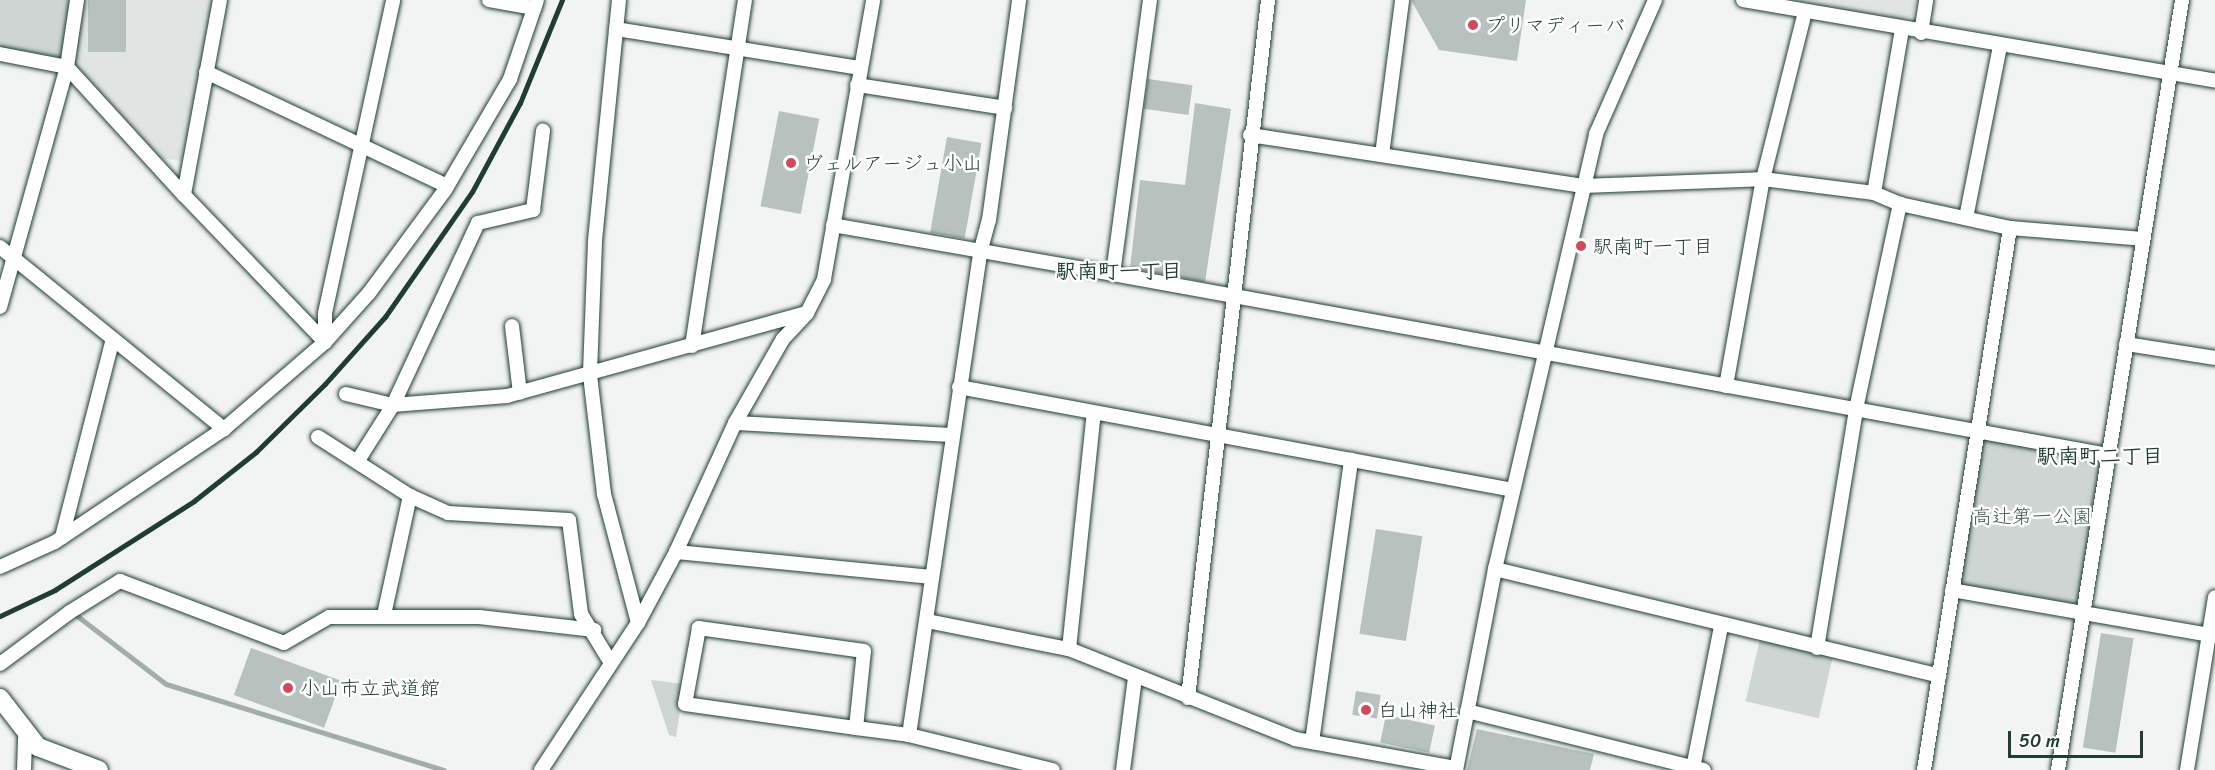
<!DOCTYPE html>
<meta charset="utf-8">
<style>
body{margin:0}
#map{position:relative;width:2215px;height:770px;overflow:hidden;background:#f2f3f3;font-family:Sriracha,"Klee One",sans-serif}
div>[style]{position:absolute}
.built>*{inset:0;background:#e0e4e3}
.green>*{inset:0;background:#ced5d3;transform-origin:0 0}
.stream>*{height:5px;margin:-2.5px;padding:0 2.5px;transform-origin:2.5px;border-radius:2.5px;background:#a1adaa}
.building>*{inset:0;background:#b7c1bd;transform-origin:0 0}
.roads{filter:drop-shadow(0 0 2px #1f3d34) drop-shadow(0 0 2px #1f3d34)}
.minor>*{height:14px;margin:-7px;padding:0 7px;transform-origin:7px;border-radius:7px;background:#fff}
.tertiary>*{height:18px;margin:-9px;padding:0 9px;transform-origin:9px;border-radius:9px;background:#fff}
.rail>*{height:4.5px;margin:-2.25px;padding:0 2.25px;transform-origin:2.25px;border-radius:2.25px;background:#1f3d34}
.dots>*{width:16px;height:16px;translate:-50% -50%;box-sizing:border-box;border:3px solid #fff;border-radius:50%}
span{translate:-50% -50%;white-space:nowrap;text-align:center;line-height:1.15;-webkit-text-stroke:5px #fff;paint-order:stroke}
.poi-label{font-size:20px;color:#1f3d34}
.left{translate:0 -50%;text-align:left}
.park-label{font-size:20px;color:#425b54}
.neighbourhood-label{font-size:21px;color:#1f3d34;font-weight:700}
.scale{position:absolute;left:2008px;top:731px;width:135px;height:27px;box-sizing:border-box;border:3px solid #1f3d34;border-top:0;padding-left:8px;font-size:18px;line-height:21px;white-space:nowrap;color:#1f3d34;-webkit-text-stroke:4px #fff;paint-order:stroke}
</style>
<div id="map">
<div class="built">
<div style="clip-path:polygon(83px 0,214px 0,184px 161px,158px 158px,73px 66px)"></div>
<div style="clip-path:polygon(1779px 0,1916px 0,1913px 16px,1899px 20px)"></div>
</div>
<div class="green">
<div style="clip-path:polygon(0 0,72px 0,62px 61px,0 49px)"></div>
<div style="left:1982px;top:437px;width:124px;height:152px;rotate:9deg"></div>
<div style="left:1760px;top:639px;width:75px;height:64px;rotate:13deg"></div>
<div style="clip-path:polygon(651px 680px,684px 684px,676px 737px,669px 735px)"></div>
</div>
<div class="stream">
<div style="left:72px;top:612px;width:118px;rotate:37.5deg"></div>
<div style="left:166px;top:684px;width:291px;rotate:17.2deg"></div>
</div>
<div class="building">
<div style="left:88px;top:0;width:38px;height:52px"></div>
<div style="clip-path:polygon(1411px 0,1526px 0,1517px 61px,1439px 50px)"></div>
<div style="left:1148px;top:79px;width:45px;height:30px;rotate:8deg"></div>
<div style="clip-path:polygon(1195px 103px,1231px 109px,1205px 282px,1130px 268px,1140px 180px,1185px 185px)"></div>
<div style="left:779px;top:111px;width:41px;height:97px;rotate:11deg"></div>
<div style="left:947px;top:137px;width:35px;height:97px;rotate:10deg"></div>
<div style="left:1376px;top:529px;width:47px;height:106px;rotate:9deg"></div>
<div style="left:2101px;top:633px;width:33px;height:116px;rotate:9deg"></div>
<div style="left:251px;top:648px;width:96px;height:50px;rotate:20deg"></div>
<div style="left:1356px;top:691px;width:25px;height:24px;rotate:9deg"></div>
<div style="left:1386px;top:715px;width:50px;height:28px;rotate:12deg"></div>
<div style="clip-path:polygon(1477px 729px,1594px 754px,1590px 770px,1467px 770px)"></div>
</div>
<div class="roads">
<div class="minor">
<div style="left:220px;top:0;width:198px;rotate:100.5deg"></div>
<div style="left:184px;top:195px;width:204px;rotate:46.2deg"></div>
<div style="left:489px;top:0;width:46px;rotate:10.1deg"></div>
<div style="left:619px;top:0;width:243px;rotate:95.7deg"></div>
<div style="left:595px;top:242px;width:133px;rotate:92.2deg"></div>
<div style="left:590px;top:375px;width:120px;rotate:83.3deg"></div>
<div style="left:604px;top:494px;width:133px;rotate:75.2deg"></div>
<div style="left:1150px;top:0;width:276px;rotate:97.7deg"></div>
<div style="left:1113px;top:274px;width:1011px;rotate:10.31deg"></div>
<div style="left:1743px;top:0;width:479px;rotate:9.7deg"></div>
<div style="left:616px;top:29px;width:247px;rotate:9.1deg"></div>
<div style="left:1921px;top:33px;width:33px;rotate:-81deg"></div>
<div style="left:0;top:54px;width:68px;rotate:11deg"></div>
<div style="left:67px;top:67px;width:173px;rotate:47.6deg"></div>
<div style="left:206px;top:72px;width:267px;rotate:25.3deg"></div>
<div style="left:857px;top:85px;width:150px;rotate:8.8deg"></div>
<div style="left:1250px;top:135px;width:337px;rotate:8.7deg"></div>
<div style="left:1583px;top:186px;width:180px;rotate:-2.2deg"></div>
<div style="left:1763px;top:179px;width:112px;rotate:7.2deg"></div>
<div style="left:1874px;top:193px;width:28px;rotate:23deg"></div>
<div style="left:1900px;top:204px;width:113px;rotate:12.3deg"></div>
<div style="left:2010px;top:228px;width:133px;rotate:4.7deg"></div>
<div style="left:1382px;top:155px;width:156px;rotate:-82.6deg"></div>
<div style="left:1874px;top:193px;width:165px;rotate:-80.3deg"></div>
<div style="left:1966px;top:218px;width:175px;rotate:-78.8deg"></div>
<div style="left:833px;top:225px;width:284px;rotate:9.9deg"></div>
<div style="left:0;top:247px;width:289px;rotate:39.1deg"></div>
<div style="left:0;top:307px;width:249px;rotate:-74.4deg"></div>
<div style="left:67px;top:67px;width:68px;rotate:-81.5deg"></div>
<div style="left:512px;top:326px;width:67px;rotate:83.2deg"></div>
<div style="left:325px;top:342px;width:29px;rotate:-90deg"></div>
<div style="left:325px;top:313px;width:320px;rotate:-77.7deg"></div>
<div style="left:2126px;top:344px;width:90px;rotate:8.9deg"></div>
<div style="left:692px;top:346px;width:350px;rotate:-81.3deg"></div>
<div style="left:1726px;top:386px;width:210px;rotate:-79.9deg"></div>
<div style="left:1763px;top:179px;width:172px;rotate:-75.9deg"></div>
<div style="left:959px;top:387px;width:563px;rotate:10.53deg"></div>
<div style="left:346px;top:394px;width:48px;rotate:13.2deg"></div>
<div style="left:393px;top:405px;width:114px;rotate:-4.5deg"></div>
<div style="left:507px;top:396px;width:311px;rotate:-15.5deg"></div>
<div style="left:735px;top:423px;width:218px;rotate:3.2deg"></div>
<div style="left:318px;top:437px;width:109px;rotate:32.7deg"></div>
<div style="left:410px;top:496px;width:42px;rotate:24.1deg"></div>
<div style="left:448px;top:513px;width:121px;rotate:3.3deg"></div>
<div style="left:569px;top:520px;width:95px;rotate:82.7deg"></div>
<div style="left:581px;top:614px;width:57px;rotate:58.5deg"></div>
<div style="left:357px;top:462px;width:67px;rotate:-57.7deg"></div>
<div style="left:393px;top:405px;width:201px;rotate:-65deg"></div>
<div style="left:478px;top:223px;width:57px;rotate:-13.3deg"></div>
<div style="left:533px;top:210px;width:80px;rotate:-82.8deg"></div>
<div style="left:62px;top:537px;width:204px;rotate:-75.6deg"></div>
<div style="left:676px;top:552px;width:255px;rotate:5.6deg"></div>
<div style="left:0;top:567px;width:60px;rotate:-24.4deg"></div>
<div style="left:55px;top:542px;width:203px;rotate:-33.8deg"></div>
<div style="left:224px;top:429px;width:133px;rotate:-40.7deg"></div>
<div style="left:325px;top:342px;width:66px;rotate:-48.1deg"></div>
<div style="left:369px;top:293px;width:128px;rotate:-53.6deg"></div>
<div style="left:445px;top:190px;width:129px;rotate:-59.6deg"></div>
<div style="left:510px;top:79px;width:83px;rotate:-71.1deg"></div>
<div style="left:1495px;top:569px;width:457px;rotate:13.5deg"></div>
<div style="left:1952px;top:590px;width:267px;rotate:9.9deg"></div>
<div style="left:384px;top:615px;width:122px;rotate:-77.7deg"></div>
<div style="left:927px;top:621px;width:145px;rotate:11.2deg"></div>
<div style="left:1069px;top:649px;width:243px;rotate:21.7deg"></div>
<div style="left:1295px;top:739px;width:164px;rotate:10.2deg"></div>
<div style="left:1817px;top:648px;width:242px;rotate:-80.7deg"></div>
<div style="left:1856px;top:409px;width:210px;rotate:-77.9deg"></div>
<div style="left:1069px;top:649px;width:237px;rotate:-84deg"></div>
<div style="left:0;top:664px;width:87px;rotate:-36.6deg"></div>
<div style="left:70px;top:612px;width:59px;rotate:-31.8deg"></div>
<div style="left:120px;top:581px;width:175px;rotate:20.7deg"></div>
<div style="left:284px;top:643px;width:52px;rotate:-30deg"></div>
<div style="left:329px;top:617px;width:150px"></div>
<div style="left:479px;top:617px;width:116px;rotate:6.4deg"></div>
<div style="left:1188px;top:698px;width:703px;rotate:-83.46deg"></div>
<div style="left:1467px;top:711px;width:244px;rotate:14deg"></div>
<div style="left:856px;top:728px;width:77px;rotate:-84.1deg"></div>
<div style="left:864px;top:651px;width:167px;rotate:-172.1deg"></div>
<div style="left:699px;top:628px;width:77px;rotate:100.4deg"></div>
<div style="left:685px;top:704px;width:173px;rotate:8deg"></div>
<div style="left:856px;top:728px;width:53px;rotate:7.5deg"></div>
<div style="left:909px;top:735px;width:148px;rotate:13.7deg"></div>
<div style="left:909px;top:735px;width:487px;rotate:-81.6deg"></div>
<div style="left:980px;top:253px;width:34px;rotate:-75deg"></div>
<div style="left:989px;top:220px;width:222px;rotate:-82.2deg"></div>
<div style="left:1312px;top:742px;width:285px;rotate:-82.1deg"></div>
<div style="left:1693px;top:768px;width:145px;rotate:-78.8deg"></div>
<div style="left:24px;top:770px;width:37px;rotate:-88deg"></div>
<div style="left:541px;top:770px;width:176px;rotate:-56.6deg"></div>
<div style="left:638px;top:623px;width:81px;rotate:-61.8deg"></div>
<div style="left:676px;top:552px;width:142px;rotate:-65.4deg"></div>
<div style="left:735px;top:423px;width:97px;rotate:-60.3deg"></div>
<div style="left:783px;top:339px;width:35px;rotate:-47deg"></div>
<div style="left:807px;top:313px;width:38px;rotate:-63deg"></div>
<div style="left:824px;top:279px;width:283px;rotate:-80deg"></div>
<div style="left:1123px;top:770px;width:94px;rotate:-82.6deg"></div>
<div style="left:1456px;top:770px;width:205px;rotate:-79deg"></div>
<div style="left:1495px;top:569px;width:447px;rotate:-76.9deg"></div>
<div style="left:1596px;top:134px;width:146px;rotate:-66.2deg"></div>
<div style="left:1924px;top:770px;width:549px;rotate:-80.98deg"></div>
<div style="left:2058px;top:770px;width:780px;rotate:-80.85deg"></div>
<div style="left:2187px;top:770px;width:175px;rotate:-80.8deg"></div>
</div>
<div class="tertiary">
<div style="left:0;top:698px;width:62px;rotate:52.2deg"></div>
<div style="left:38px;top:747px;width:65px;rotate:20.7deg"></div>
</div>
</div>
<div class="rail">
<div style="left:0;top:616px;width:61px;rotate:-25.3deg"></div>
<div style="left:55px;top:590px;width:165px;rotate:-32.6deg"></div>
<div style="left:194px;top:501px;width:79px;rotate:-38.3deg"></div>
<div style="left:256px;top:452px;width:97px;rotate:-44.6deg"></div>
<div style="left:325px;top:384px;width:90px;rotate:-48.2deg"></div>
<div style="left:385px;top:317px;width:152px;rotate:-55.2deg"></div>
<div style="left:472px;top:192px;width:101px;rotate:-61.7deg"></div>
<div style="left:520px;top:103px;width:111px;rotate:-67.8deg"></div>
</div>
<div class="dots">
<div style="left:1473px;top:25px;background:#d1495b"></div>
<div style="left:791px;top:163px;background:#d1495b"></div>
<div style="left:1581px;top:246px;background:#d1495b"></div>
<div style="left:288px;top:688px;background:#d1495b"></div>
<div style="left:1366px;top:710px;background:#d1495b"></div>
</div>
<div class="poi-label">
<span class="left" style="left:1485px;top:25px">プリマディーバ</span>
<span class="left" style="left:803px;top:163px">ヴェルアージュ小山</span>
<span class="left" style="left:1593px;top:246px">駅南町一丁目</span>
<span class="left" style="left:300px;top:688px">小山市立武道館</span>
<span class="left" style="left:1378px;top:710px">白山神社</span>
</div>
<div class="park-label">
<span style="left:2032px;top:516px">高辻第一公園</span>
</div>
<div class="neighbourhood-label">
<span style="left:1119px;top:271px">駅南町一丁目</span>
<span style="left:2100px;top:456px">駅南町二丁目</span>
</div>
<div class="scale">50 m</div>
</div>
